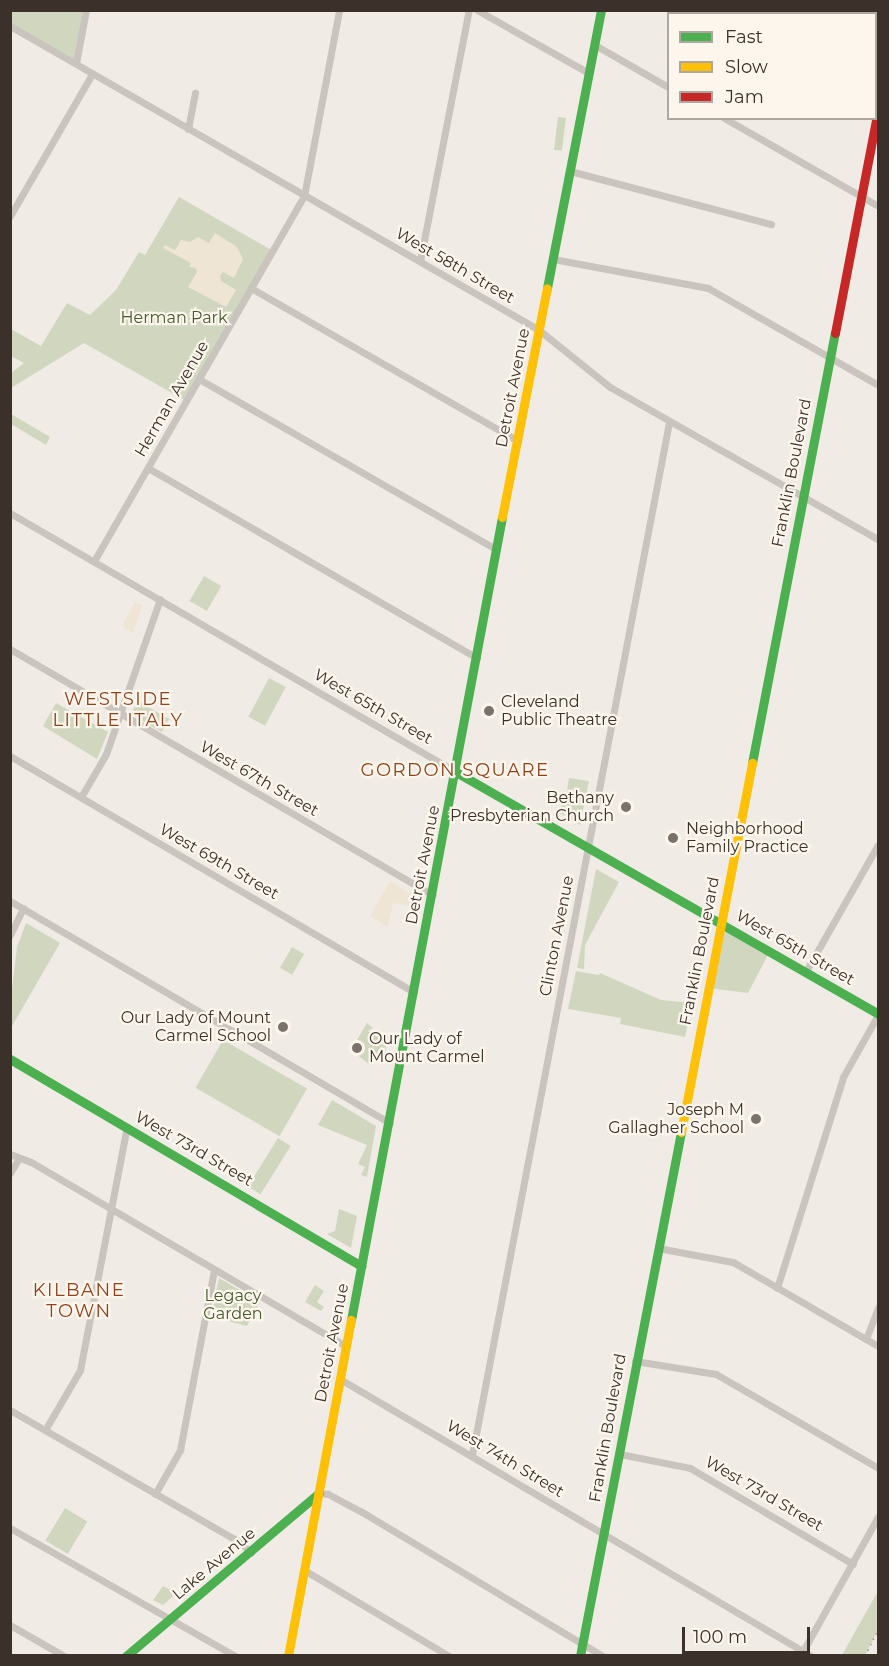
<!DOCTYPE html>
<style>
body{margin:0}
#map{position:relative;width:889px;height:1666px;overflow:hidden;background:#f0ece5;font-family:Montserrat,sans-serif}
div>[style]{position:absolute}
.green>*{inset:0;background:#d0d7be;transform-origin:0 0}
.plaza>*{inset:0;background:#eee5d4}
.street>*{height:7px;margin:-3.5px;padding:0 3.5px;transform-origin:3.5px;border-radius:3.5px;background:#c9c4bd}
.fast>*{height:9px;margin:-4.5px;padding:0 4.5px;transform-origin:4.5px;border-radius:4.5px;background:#4caf50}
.slow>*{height:9px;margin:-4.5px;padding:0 4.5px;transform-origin:4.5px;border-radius:4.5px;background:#ffc107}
.jam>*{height:9px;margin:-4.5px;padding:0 4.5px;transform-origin:4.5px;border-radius:4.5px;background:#c62828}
.rail>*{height:2px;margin-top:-1px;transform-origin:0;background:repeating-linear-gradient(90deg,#b2ada7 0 1.5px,transparent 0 6px)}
.dots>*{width:16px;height:16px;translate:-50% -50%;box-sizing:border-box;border:3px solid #fcf6ed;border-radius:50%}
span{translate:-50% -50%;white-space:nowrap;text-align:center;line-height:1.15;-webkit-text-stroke:4.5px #fcf6ed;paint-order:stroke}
.street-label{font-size:16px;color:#3c312a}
.park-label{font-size:16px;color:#465c2c}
.poi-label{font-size:16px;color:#3c312a}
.left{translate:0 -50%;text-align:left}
.right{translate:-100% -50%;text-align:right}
.neighbourhood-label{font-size:18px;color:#90421d;letter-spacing:1.5px}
.frame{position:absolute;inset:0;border:12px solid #3c312a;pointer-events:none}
.legend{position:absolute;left:667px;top:12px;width:210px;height:108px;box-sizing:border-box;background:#fcf6ed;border:2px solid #afa79f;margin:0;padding:8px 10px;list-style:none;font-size:18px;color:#3c312a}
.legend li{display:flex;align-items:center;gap:12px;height:30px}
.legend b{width:30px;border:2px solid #afa79f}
.scale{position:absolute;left:682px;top:1627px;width:128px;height:27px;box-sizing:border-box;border:3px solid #3c312a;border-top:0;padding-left:8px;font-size:18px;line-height:21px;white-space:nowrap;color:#3c312a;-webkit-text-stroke:4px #fcf6ed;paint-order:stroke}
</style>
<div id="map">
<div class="green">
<div style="clip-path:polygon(11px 11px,86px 11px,76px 63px,11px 26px)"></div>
<div style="left:558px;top:117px;width:8px;height:33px;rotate:7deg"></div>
<div style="clip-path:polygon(179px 197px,273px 251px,186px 401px,84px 343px,11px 388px,11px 373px,24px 363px,11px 356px,11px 329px,41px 346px,67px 303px,90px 315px,116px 290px,139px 252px,145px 255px)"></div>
<div style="clip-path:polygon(11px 414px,50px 437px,46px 445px,11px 424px)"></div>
<div style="left:204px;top:576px;width:20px;height:29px;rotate:30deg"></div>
<div style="left:269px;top:678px;width:19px;height:44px;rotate:28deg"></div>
<div style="left:138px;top:701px;width:36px;height:15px;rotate:30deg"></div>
<div style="clip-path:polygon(56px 703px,108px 732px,97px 759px,43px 726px)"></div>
<div style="clip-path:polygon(569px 778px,589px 781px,580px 825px,558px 812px,566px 797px)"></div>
<div style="clip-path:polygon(596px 869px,619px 882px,585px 945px,584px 969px,577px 968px)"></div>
<div style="clip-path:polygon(26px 923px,60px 943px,11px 1028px,11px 998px,17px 947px)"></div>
<div style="clip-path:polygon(721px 923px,770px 951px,748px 993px,708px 988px)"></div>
<div style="left:292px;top:947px;width:14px;height:24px;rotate:30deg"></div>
<div style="clip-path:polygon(576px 971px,599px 975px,600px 973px,661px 1000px,692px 1003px,685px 1037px,620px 1024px,621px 1018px,568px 1009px)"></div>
<div style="clip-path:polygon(367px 1023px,373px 1028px,368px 1031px,381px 1039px,388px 1036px,383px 1064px,374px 1058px,370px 1065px,351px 1050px)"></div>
<div style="left:223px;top:1040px;width:97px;height:55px;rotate:30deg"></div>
<div style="clip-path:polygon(332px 1100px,376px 1126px,367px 1177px,361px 1175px,365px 1167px,358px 1164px,367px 1145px,318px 1125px)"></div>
<div style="left:278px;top:1138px;width:15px;height:57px;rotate:32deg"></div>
<div style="clip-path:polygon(339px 1209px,357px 1216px,351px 1248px,327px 1234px,335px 1231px)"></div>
<div style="clip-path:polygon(219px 1278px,260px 1302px,247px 1326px,211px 1317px)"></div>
<div style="clip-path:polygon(315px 1285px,324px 1291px,317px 1302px,324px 1307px,321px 1311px,305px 1302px)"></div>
<div style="left:65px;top:1508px;width:26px;height:38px;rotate:31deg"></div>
<div style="clip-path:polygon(163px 1586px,177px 1593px,163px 1605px,153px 1600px)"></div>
<div style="clip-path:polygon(878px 1591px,878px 1631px,865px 1655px,842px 1655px)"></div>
</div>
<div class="plaza">
<div style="clip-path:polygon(215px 233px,237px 247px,243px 259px,234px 278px,223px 272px,220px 276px,221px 281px,236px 290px,226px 307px,188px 287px,197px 272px,196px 268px,189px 267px,191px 263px,163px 248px,165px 245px,175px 250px,181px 240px,190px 242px,198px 237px,209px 243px)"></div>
<div style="clip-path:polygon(135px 602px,142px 605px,133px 633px,123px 627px,124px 622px)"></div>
<div style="clip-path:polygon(390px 881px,418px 898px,416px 907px,393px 903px,388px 927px,370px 916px)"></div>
</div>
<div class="street">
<div style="left:477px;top:10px;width:129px;rotate:29.4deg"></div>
<div style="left:806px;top:10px;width:6px;rotate:39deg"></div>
<div style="left:10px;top:26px;width:610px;rotate:29.88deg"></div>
<div style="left:539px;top:330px;width:91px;rotate:38.8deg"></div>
<div style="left:610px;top:387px;width:308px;rotate:29.6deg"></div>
<div style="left:595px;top:45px;width:84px;rotate:29.9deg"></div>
<div style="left:876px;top:50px;width:3px;rotate:45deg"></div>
<div style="left:76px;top:63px;width:54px;rotate:-79.3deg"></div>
<div style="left:724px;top:118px;width:177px;rotate:29.7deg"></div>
<div style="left:188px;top:129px;width:37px;rotate:-79deg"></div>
<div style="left:570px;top:171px;width:208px;rotate:14.8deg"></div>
<div style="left:10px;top:216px;width:164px;rotate:-60deg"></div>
<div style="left:553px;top:259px;width:158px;rotate:10.6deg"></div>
<div style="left:708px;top:288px;width:196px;rotate:29.7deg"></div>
<div style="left:420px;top:261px;width:256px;rotate:-79deg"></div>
<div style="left:251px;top:288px;width:308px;rotate:29.8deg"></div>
<div style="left:199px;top:379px;width:342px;rotate:29.8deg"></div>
<div style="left:148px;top:468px;width:380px;rotate:30deg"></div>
<div style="left:10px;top:513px;width:516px;rotate:30.14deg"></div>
<div style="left:94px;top:561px;width:421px;rotate:-60.1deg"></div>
<div style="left:304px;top:196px;width:189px;rotate:-79.3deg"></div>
<div style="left:10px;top:649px;width:489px;rotate:30.2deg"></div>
<div style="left:10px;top:756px;width:468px;rotate:30.3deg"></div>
<div style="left:81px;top:797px;width:50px;rotate:-59.8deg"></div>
<div style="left:106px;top:754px;width:164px;rotate:-70.8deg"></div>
<div style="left:10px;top:901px;width:440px;rotate:30.3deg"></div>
<div style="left:10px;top:935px;width:30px;rotate:-64deg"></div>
<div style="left:806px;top:971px;width:145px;rotate:-60.3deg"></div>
<div style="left:10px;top:1154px;width:22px;rotate:21deg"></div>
<div style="left:31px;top:1162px;width:365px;rotate:30.3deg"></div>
<div style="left:10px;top:1173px;width:17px;rotate:-59deg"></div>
<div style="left:658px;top:1248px;width:76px;rotate:10.6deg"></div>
<div style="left:733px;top:1262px;width:168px;rotate:30.1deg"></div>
<div style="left:777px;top:1288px;width:221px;rotate:-72.6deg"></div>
<div style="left:843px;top:1077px;width:71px;rotate:-60.6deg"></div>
<div style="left:866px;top:1339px;width:34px;rotate:-69deg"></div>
<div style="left:635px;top:1361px;width:82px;rotate:9.1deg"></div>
<div style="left:716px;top:1374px;width:187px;rotate:30.1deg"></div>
<div style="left:340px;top:1379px;width:546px;rotate:30.46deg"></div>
<div style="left:10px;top:1410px;width:267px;rotate:29.9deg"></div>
<div style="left:241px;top:1543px;width:14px;rotate:45deg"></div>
<div style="left:45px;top:1430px;width:69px;rotate:-59.7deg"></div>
<div style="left:80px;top:1370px;width:248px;rotate:-79.1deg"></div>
<div style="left:620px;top:1454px;width:71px;rotate:11.3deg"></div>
<div style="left:690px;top:1468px;width:189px;rotate:30.5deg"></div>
<div style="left:472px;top:1455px;width:1052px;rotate:-79.2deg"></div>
<div style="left:319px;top:1493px;width:9px;rotate:6deg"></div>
<div style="left:328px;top:1494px;width:38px;rotate:28deg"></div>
<div style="left:362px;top:1512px;width:281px;rotate:30.9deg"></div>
<div style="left:155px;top:1494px;width:51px;rotate:-60.4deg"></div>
<div style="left:180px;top:1450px;width:183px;rotate:-79.3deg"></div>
<div style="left:10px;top:1528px;width:259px;rotate:29.6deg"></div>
<div style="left:304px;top:1570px;width:169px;rotate:30.7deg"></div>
<div style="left:10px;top:1625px;width:62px;rotate:29.9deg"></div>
<div style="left:803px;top:1651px;width:154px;rotate:-60.8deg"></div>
</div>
<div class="fast">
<div style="left:547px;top:288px;width:283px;rotate:-79deg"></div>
<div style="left:752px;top:763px;width:438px;rotate:-79.1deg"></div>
<div style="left:456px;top:772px;width:486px;rotate:29.8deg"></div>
<div style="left:10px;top:1059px;width:408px;rotate:30.5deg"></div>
<div style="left:351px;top:1320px;width:817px;rotate:-79.35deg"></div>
<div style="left:126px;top:1656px;width:253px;rotate:-40.2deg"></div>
<div style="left:580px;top:1656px;width:534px;rotate:-79.09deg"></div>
</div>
<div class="slow">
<div style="left:502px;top:517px;width:233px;rotate:-78.9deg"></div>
<div style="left:681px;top:1132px;width:376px;rotate:-79.1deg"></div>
<div style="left:288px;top:1656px;width:342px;rotate:-79.4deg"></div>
</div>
<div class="jam">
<div style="left:835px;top:333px;width:227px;rotate:-79.1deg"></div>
</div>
<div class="rail">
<div style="left:865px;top:1656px;width:28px;rotate:-63deg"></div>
<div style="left:878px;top:1656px;width:2px;rotate:-90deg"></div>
</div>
<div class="dots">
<div style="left:489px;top:711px;background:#7b726b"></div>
<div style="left:626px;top:807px;background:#7b726b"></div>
<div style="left:673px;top:838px;background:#7b726b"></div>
<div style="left:283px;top:1027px;background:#7b726b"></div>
<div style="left:357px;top:1048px;background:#7b726b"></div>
<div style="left:756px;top:1119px;background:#7b726b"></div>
</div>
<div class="street-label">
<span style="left:455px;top:266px;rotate:30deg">West 58th Street</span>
<span style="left:513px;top:388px;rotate:-79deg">Detroit Avenue</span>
<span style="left:172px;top:399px;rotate:-60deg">Herman Avenue</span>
<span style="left:792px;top:473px;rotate:-79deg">Franklin Boulevard</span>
<span style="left:373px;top:707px;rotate:30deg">West 65th Street</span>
<span style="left:259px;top:779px;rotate:30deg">West 67th Street</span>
<span style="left:219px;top:862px;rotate:30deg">West 69th Street</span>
<span style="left:423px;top:865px;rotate:-79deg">Detroit Avenue</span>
<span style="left:557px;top:936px;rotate:-79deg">Clinton Avenue</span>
<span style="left:795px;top:948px;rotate:30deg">West 65th Street</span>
<span style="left:700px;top:951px;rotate:-79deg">Franklin Boulevard</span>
<span style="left:194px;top:1149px;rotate:30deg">West 73rd Street</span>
<span style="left:332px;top:1343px;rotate:-79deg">Detroit Avenue</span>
<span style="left:608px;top:1428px;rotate:-80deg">Franklin Boulevard</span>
<span style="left:505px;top:1459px;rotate:31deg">West 74th Street</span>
<span style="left:764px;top:1494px;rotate:30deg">West 73rd Street</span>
<span style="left:214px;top:1564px;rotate:-40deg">Lake Avenue</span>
</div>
<div class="park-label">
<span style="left:174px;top:318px">Herman Park</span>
<span style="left:233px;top:1305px">Legacy<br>Garden</span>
</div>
<div class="poi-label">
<span class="left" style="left:501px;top:711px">Cleveland<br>Public Theatre</span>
<span class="right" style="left:614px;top:807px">Bethany<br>Presbyterian Church</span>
<span class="left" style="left:686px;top:838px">Neighborhood<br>Family Practice</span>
<span class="right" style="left:271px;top:1027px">Our Lady of Mount<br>Carmel School</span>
<span class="left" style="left:369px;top:1048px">Our Lady of<br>Mount Carmel</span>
<span class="right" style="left:744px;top:1119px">Joseph M<br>Gallagher School</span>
</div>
<div class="neighbourhood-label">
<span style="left:118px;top:710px">WESTSIDE<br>LITTLE ITALY</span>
<span style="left:455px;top:770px">GORDON SQUARE</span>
<span style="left:79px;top:1301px">KILBANE<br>TOWN</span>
</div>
<div class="frame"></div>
<ul class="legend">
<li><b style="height:8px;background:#4caf50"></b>Fast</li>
<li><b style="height:8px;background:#ffc107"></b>Slow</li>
<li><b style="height:8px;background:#c62828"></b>Jam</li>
</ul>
<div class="scale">100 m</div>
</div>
